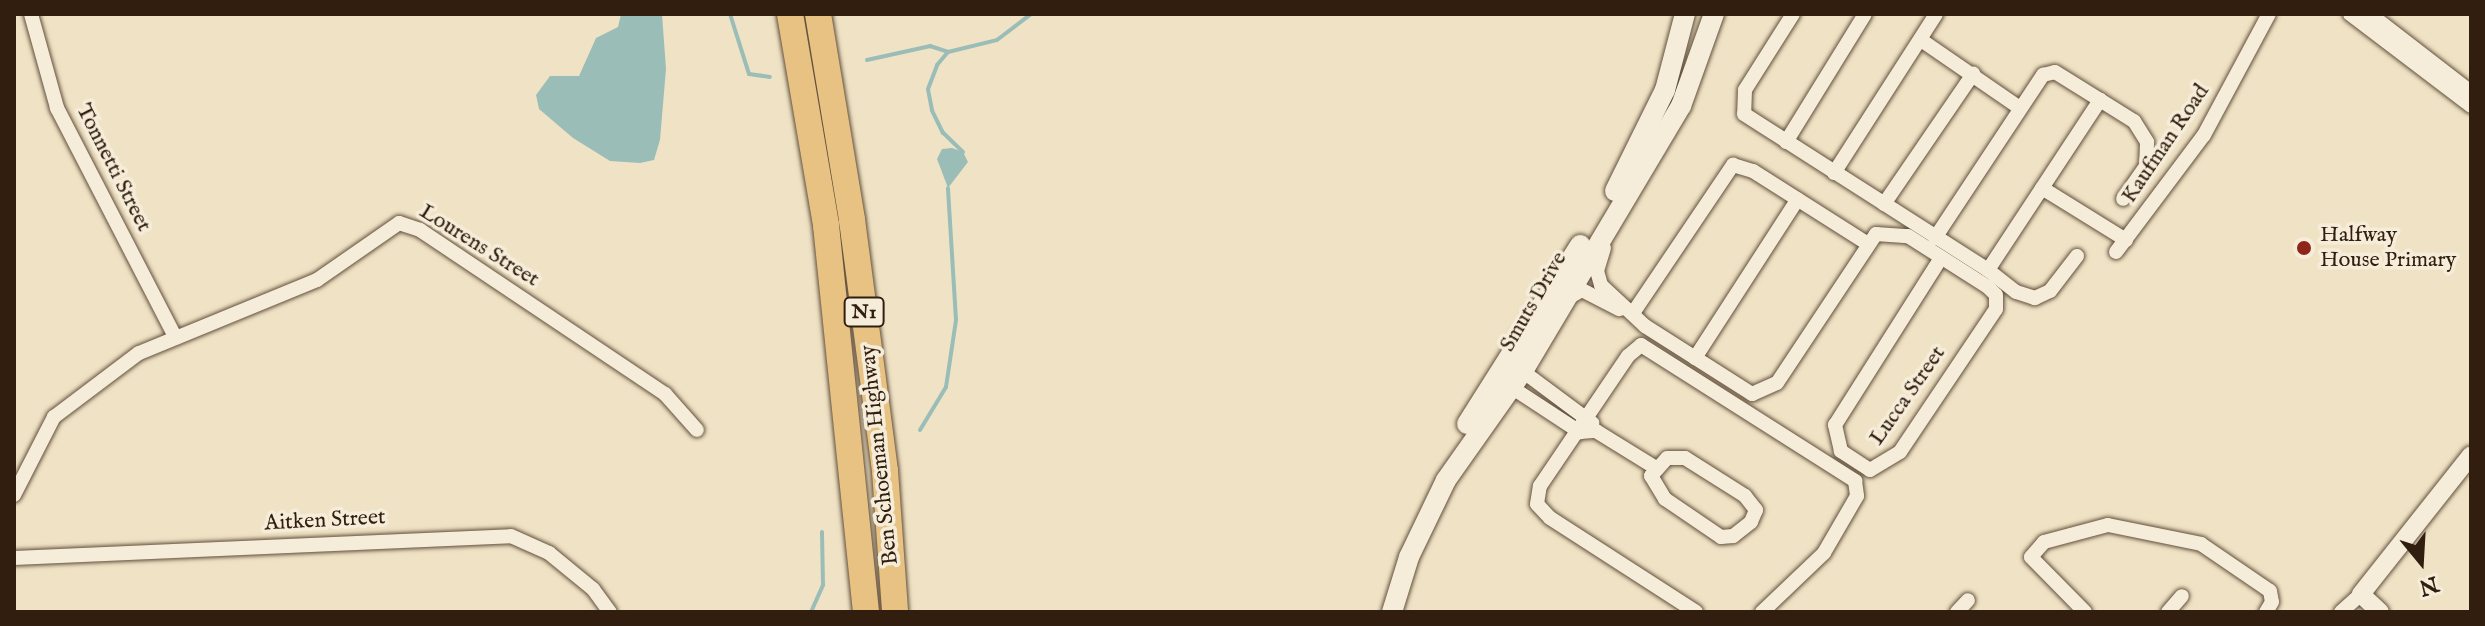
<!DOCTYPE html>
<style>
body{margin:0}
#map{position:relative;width:2485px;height:626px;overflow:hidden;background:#f0e3c5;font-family:"IM FELL English",serif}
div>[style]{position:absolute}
.water>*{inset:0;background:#9bbdb8}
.stream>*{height:4px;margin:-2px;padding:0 2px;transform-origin:2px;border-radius:2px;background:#9bbdb8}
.roads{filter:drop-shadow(0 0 2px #614f3c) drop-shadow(0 0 2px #614f3c)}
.minor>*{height:14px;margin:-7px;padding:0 7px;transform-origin:7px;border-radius:7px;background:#f5edd9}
.tertiary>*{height:18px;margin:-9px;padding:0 9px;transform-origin:9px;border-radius:9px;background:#f5edd9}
.secondary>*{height:20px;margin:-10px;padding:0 10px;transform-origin:10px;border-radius:10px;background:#f5edd9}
.motorway>*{height:26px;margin:-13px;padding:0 13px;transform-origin:13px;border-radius:13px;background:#e8c282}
.dots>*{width:22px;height:22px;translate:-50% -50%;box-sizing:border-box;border:4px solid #f5edd9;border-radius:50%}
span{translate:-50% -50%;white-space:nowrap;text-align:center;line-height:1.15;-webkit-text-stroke:7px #f5edd9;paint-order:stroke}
.shield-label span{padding:2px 6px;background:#f5edd9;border:2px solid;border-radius:6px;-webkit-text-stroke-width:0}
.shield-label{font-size:20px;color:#311e0e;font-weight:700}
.street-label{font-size:22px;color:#311e0e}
.poi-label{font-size:22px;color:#311e0e}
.left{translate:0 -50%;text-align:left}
.frame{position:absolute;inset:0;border:16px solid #311e0e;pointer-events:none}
.north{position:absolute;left:2381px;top:522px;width:80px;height:80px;-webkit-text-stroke:6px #f5edd9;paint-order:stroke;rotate:162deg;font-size:22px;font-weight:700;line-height:32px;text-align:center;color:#311e0e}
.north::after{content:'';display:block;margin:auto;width:28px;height:36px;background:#311e0e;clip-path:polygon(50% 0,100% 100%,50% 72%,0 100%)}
</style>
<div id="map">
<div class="water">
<div style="clip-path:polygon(621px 14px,662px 14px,666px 69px,660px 140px,654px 160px,640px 163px,610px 161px,573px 138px,539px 109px,536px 95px,550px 76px,579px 76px,596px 38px,618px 27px)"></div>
<div style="clip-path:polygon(952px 148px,963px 152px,968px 162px,948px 188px,937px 159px,942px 149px)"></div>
</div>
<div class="stream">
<div style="left:730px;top:14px;width:63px;rotate:72.4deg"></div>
<div style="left:749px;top:74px;width:21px;rotate:8deg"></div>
<div style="left:867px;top:60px;width:65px;rotate:-12.5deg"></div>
<div style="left:930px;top:46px;width:19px;rotate:18deg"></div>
<div style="left:963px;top:152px;width:28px;rotate:-136deg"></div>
<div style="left:943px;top:133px;width:25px;rotate:-116deg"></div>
<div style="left:932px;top:110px;width:21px;rotate:-101deg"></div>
<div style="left:928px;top:89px;width:26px;rotate:-69deg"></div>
<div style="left:937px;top:65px;width:17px;rotate:-50deg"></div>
<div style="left:948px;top:52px;width:50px;rotate:-13.8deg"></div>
<div style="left:997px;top:40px;width:43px;rotate:-37.4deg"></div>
<div style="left:920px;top:430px;width:50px;rotate:-58.8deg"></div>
<div style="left:946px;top:387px;width:68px;rotate:-81.5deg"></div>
<div style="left:956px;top:320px;width:132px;rotate:-93.5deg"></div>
<div style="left:811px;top:612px;width:30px;rotate:-66deg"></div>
<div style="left:823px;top:585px;width:53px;rotate:-91.1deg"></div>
</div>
<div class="roads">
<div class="minor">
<div style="left:31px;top:14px;width:98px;rotate:74.5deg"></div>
<div style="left:57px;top:108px;width:255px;rotate:62.7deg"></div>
<div style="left:1793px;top:14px;width:90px;rotate:122.3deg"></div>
<div style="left:1745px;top:90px;width:24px;rotate:92deg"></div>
<div style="left:1744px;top:114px;width:290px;rotate:32.6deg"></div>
<div style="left:2350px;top:14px;width:152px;rotate:37.2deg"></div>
<div style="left:2370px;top:14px;width:128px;rotate:37.7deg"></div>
<div style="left:1921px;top:40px;width:120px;rotate:34.5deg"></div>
<div style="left:1786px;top:142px;width:150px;rotate:-58.3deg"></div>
<div style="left:1834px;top:173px;width:189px;rotate:-57.3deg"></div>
<div style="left:2042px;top:188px;width:99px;rotate:31.8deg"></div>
<div style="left:1884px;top:204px;width:158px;rotate:-55.6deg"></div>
<div style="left:1935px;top:238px;width:196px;rotate:-56.5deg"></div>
<div style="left:2043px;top:75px;width:12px;rotate:-14deg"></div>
<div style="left:2055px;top:72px;width:53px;rotate:31.9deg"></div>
<div style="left:1604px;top:248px;width:24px;rotate:107deg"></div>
<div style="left:1597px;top:271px;width:15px;rotate:74deg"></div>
<div style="left:1601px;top:285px;width:60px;rotate:43deg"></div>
<div style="left:1645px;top:326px;width:127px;rotate:32.4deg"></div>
<div style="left:1752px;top:394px;width:27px;rotate:-24deg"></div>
<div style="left:1777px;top:383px;width:179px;rotate:-56.4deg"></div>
<div style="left:1876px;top:234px;width:32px;rotate:4deg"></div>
<div style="left:1908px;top:236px;width:95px;rotate:32.5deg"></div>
<div style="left:1988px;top:287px;width:11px;rotate:45deg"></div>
<div style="left:1996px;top:295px;width:14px;rotate:90deg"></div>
<div style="left:1996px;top:309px;width:172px;rotate:123.9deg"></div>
<div style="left:1900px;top:452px;width:35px;rotate:149deg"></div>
<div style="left:1870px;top:470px;width:35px;rotate:-147deg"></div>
<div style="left:1841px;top:451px;width:27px;rotate:-103deg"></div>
<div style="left:1835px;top:425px;width:198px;rotate:-57.6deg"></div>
<div style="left:2116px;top:252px;width:146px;rotate:-53.1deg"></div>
<div style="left:2204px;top:135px;width:137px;rotate:-61.8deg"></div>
<div style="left:2077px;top:256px;width:44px;rotate:127.6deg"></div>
<div style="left:2050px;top:291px;width:17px;rotate:155deg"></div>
<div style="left:2035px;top:298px;width:20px;rotate:-162deg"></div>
<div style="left:2016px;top:292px;width:36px;rotate:-142deg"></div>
<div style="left:1988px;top:270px;width:204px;rotate:-56.6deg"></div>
<div style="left:2100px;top:100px;width:40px;rotate:32deg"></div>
<div style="left:2134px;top:121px;width:25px;rotate:58deg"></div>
<div style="left:2147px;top:142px;width:24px;rotate:92deg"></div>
<div style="left:2146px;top:166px;width:40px;rotate:124.9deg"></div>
<div style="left:1568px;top:298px;width:16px;rotate:-30deg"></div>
<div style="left:1582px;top:290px;width:42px;rotate:27.2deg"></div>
<div style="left:1633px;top:313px;width:179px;rotate:-56deg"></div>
<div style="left:1733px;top:165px;width:21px;rotate:17deg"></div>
<div style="left:1753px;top:171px;width:136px;rotate:32.4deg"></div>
<div style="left:1695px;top:358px;width:189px;rotate:-57.1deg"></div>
<div style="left:1517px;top:367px;width:94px;rotate:36.7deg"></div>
<div style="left:1505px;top:383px;width:90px;rotate:33.2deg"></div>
<div style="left:1580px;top:432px;width:16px;rotate:-4deg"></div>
<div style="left:1596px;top:431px;width:70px;rotate:31.7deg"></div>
<div style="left:1667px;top:458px;width:18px"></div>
<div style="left:1685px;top:458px;width:71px;rotate:32.3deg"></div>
<div style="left:1745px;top:496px;width:18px;rotate:52deg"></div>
<div style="left:1756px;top:510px;width:13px;rotate:113deg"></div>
<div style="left:1751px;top:522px;width:23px;rotate:142deg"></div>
<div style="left:1733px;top:536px;width:12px;rotate:175deg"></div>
<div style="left:1721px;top:537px;width:68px;rotate:-145.8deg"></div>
<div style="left:1665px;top:499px;width:27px;rotate:-121deg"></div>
<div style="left:1651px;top:476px;width:24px;rotate:-48deg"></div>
<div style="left:14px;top:495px;width:88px;rotate:-62.9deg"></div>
<div style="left:54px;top:417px;width:106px;rotate:-37deg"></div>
<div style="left:139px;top:353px;width:192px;rotate:-22.3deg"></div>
<div style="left:317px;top:280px;width:100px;rotate:-34.8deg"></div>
<div style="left:399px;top:223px;width:22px;rotate:18deg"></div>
<div style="left:420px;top:230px;width:295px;rotate:33.8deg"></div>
<div style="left:665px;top:394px;width:48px;rotate:48.4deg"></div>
<div style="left:14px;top:558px;width:497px;rotate:-2.5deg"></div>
<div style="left:511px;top:536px;width:42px;rotate:24.1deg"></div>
<div style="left:549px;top:553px;width:57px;rotate:39.3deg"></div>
<div style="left:593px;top:589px;width:29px;rotate:54deg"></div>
<div style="left:1696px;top:612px;width:174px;rotate:-147.2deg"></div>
<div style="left:1550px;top:518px;width:19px;rotate:-133deg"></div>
<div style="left:1537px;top:504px;width:18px;rotate:-81deg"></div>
<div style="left:1540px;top:486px;width:157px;rotate:-55.9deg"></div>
<div style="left:1628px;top:356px;width:17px;rotate:-40deg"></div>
<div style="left:1641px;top:345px;width:254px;rotate:32.4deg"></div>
<div style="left:1855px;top:481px;width:15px;rotate:82deg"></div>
<div style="left:1857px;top:496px;width:66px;rotate:120.1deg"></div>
<div style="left:1824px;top:553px;width:86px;rotate:136.4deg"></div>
<div style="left:1957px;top:612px;width:16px;rotate:-47deg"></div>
<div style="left:2085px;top:612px;width:77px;rotate:-134.5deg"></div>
<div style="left:2031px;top:557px;width:20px;rotate:-49deg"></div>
<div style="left:2044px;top:542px;width:66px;rotate:-14.9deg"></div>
<div style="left:2108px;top:525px;width:95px;rotate:11.5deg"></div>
<div style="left:2201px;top:544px;width:83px;rotate:34.3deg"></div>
<div style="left:2270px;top:591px;width:11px;rotate:80deg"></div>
<div style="left:2272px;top:602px;width:12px;rotate:121deg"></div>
<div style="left:2168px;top:612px;width:21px;rotate:-49deg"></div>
<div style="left:2341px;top:612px;width:27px;rotate:-42deg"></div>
</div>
<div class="tertiary">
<div style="left:2380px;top:612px;width:26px;rotate:-137deg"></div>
<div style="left:2361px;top:594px;width:177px;rotate:-51.6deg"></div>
</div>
<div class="secondary">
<div style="left:1615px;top:191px;width:113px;rotate:-63.7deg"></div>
<div style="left:1665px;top:90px;width:79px;rotate:-75.3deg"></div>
<div style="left:1467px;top:424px;width:212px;rotate:-57.7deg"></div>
<div style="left:1392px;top:612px;width:58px;rotate:-72.8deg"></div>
<div style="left:1409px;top:557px;width:85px;rotate:-64.3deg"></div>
<div style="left:1446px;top:480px;width:133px;rotate:-54.8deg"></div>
<div style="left:1523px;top:371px;width:309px;rotate:-59.2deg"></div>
<div style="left:1681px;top:106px;width:98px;rotate:-70.3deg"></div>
</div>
<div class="motorway">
<div style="left:790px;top:14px;width:214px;rotate:80.3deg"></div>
<div style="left:826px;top:225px;width:389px;rotate:84.1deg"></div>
<div style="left:818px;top:14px;width:209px;rotate:80.6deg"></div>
<div style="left:852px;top:220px;width:253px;rotate:82.5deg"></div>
<div style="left:885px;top:471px;width:141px;rotate:85.9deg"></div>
</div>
</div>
<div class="dots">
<div style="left:2304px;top:248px;background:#8f2418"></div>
</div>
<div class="shield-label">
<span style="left:864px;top:312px">N1</span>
</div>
<div class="street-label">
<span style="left:2166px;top:144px;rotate:-56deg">Kaufman Road</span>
<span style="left:113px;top:168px;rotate:63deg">Tonnetti Street</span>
<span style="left:479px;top:246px;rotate:32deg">Lourens Street</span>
<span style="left:1534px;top:302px;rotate:-60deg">Smuts Drive</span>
<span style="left:1908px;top:396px;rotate:-55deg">Lucca Street</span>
<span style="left:880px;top:455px;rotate:-96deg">Ben Schoeman Highway</span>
<span style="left:325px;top:521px;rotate:-3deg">Aitken Street</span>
</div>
<div class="poi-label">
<span class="left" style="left:2320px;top:248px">Halfway<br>House Primary</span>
</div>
<div class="frame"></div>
<div class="north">N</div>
</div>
